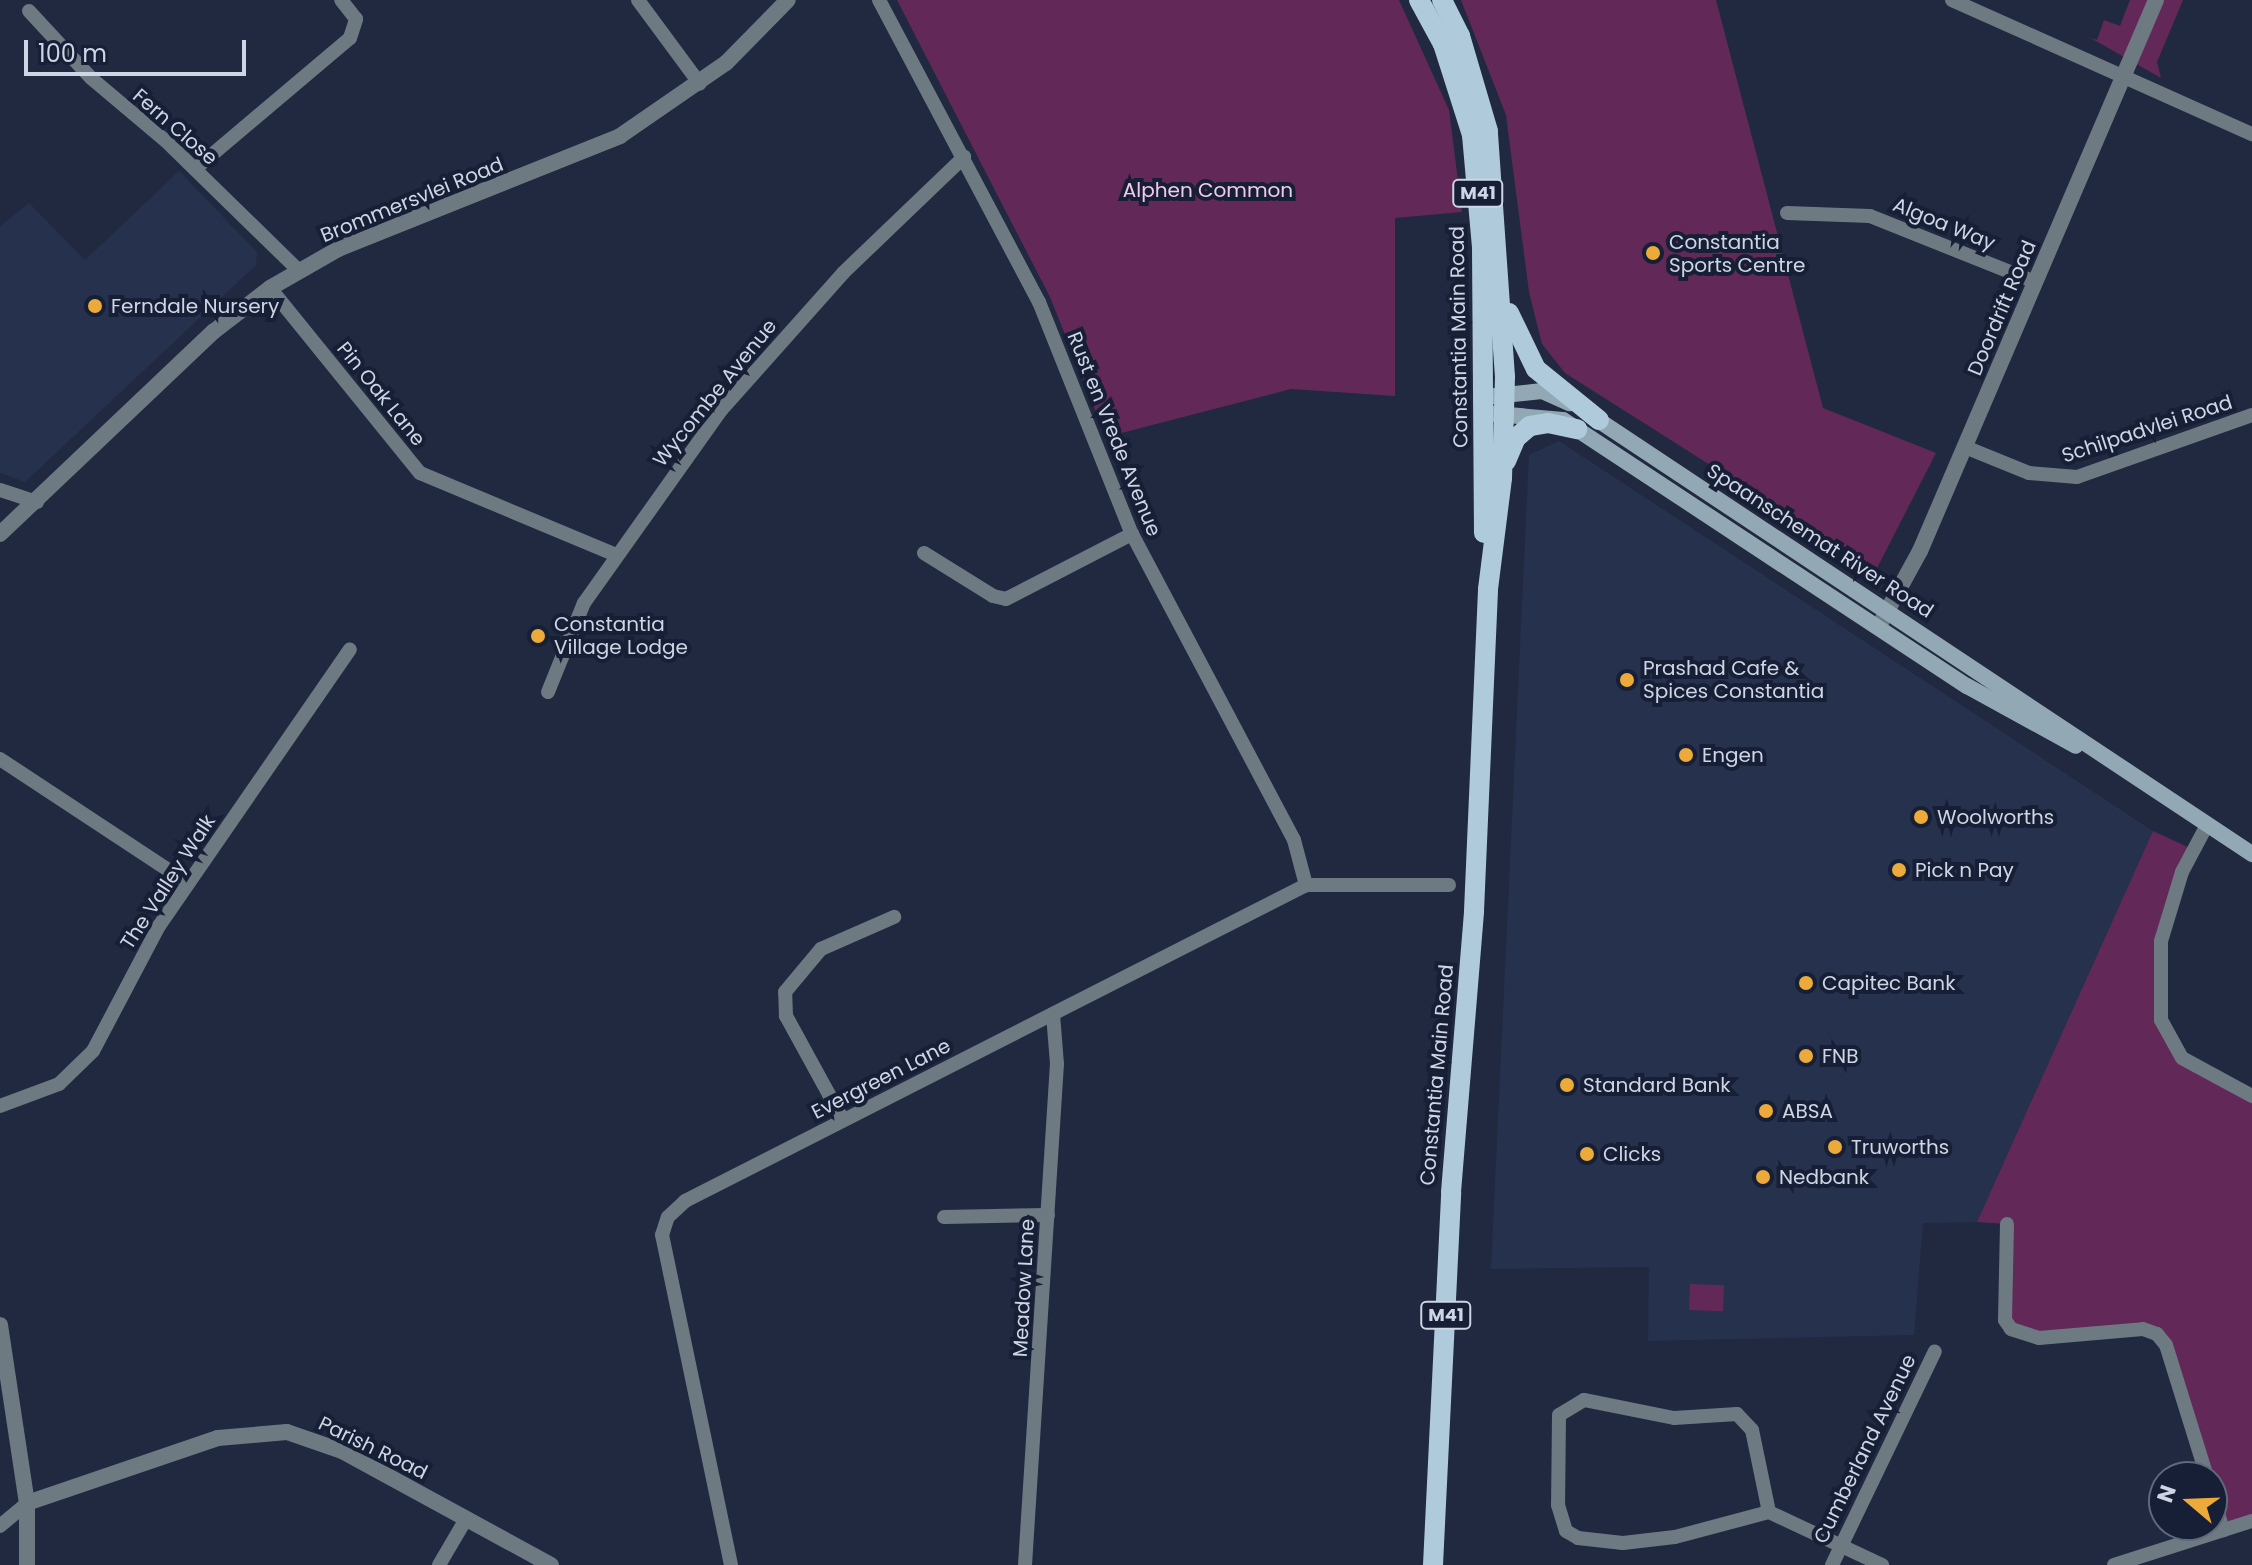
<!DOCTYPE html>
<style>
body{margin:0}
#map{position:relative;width:2252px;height:1565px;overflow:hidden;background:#202940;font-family:Poppins,sans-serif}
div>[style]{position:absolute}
.built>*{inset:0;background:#26314e}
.green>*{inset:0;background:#622958;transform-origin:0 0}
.minor>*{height:14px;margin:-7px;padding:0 7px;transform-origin:7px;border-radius:7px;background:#6d7a82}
.tertiary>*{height:16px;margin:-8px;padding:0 8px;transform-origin:8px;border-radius:8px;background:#6d7a82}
.secondary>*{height:16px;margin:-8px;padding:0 8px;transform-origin:8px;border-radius:8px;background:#92a8b4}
.primary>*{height:20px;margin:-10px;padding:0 10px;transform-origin:10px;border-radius:10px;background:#afcbdb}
.dots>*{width:22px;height:22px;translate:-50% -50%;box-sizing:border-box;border:4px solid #161f35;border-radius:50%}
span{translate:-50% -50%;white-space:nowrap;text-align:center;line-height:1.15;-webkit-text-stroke:8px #161f35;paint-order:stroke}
.shield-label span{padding:2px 6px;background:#161f35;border:2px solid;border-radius:6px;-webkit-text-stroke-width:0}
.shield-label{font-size:18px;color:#ced5e4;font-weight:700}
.street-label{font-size:20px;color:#ced5e4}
.park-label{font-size:20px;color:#f3c9e9}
.poi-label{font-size:20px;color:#ced5e4}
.left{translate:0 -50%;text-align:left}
.north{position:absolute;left:2148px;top:1461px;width:80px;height:80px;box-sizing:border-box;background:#161f35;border:2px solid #60687b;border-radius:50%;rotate:289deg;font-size:22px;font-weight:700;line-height:32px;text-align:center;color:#ced5e4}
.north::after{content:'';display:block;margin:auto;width:28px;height:36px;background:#ebaa39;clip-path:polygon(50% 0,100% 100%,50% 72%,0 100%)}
.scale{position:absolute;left:24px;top:40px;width:222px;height:36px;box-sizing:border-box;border:4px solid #ced5e4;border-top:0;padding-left:10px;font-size:24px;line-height:28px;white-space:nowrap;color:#ced5e4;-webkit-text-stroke:6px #161f35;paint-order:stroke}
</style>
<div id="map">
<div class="built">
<div style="clip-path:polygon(179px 171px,257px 252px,256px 265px,25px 482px,0 473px,0 226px,29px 203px,85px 260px)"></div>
<div style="clip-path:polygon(1559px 441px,2153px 831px,1977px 1222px,1923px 1223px,1914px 1335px,1648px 1341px,1649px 1267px,1491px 1269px,1529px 455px)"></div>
</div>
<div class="green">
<div style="clip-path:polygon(897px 0,1399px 0,1449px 110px,1462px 212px,1395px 218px,1395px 396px,1291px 389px,1106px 437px,1050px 297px)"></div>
<div style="clip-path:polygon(1461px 0,1716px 0,1823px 408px,1936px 453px,1876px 570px,1565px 373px,1542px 344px,1529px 292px,1506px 115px)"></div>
<div style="clip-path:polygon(2130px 0,2183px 0,2157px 62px,2161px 78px,2089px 37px,2097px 40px,2104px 20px,2120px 26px)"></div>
<div style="clip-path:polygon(2153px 831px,2192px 849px,2165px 923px,2164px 1025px,2185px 1058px,2252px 1092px,2252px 1520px,2223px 1530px,2212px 1477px,2157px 1334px,2039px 1338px,2011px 1329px,2007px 1224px,1977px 1222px)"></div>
<div style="left:1690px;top:1284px;width:34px;height:26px;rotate:2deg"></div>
</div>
<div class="minor">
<div style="left:638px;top:0;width:104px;rotate:53.6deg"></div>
<div style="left:879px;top:0;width:342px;rotate:62.1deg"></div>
<div style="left:1039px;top:302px;width:250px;rotate:68.2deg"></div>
<div style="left:1132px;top:534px;width:346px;rotate:62.1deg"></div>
<div style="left:1294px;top:840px;width:47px;rotate:75.1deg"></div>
<div style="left:1952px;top:0;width:329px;rotate:24.1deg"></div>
<div style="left:29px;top:11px;width:91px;rotate:47.2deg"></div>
<div style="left:91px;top:78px;width:99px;rotate:40.1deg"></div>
<div style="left:167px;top:142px;width:183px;rotate:44.3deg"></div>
<div style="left:195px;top:169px;width:203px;rotate:-40.2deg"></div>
<div style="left:350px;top:38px;width:20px;rotate:-72deg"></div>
<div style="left:356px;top:19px;width:24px;rotate:-128deg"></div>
<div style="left:1787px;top:213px;width:83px;rotate:2.1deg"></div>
<div style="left:1870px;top:216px;width:178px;rotate:21.8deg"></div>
<div style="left:270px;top:288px;width:238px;rotate:51deg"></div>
<div style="left:420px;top:473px;width:210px;rotate:22.7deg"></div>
<div style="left:1965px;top:447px;width:69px;rotate:22.1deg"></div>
<div style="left:2029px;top:473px;width:48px;rotate:4.8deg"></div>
<div style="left:2077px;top:477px;width:186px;rotate:-19.5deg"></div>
<div style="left:0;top:490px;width:39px;rotate:18deg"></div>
<div style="left:924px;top:553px;width:81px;rotate:31.9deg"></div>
<div style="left:993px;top:596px;width:13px;rotate:13deg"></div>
<div style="left:1006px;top:599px;width:142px;rotate:-27.3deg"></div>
<div style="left:548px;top:692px;width:96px;rotate:-68deg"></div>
<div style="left:584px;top:603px;width:238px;rotate:-54.6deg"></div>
<div style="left:722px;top:409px;width:182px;rotate:-48.3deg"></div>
<div style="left:843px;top:273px;width:168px;rotate:-43.8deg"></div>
<div style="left:0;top:759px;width:225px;rotate:33.4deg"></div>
<div style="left:2207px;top:825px;width:53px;rotate:118deg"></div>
<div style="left:2182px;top:872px;width:72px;rotate:106.9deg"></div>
<div style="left:2161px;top:941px;width:79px;rotate:90deg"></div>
<div style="left:2161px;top:1020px;width:43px;rotate:61.1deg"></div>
<div style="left:2182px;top:1058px;width:80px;rotate:28.5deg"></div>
<div style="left:0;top:1106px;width:63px;rotate:-20.4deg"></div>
<div style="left:59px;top:1084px;width:47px;rotate:-44.1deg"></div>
<div style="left:93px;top:1051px;width:141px;rotate:-62.2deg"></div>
<div style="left:159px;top:926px;width:336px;rotate:-55.4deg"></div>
<div style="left:843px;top:1120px;width:119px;rotate:-118.7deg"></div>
<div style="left:786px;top:1016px;width:24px;rotate:-92deg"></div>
<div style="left:785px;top:992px;width:56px;rotate:-50.1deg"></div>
<div style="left:821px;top:949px;width:80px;rotate:-23.7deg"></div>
<div style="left:944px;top:1217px;width:104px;rotate:-1.1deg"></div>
<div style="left:2007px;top:1224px;width:96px;rotate:91.2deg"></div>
<div style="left:2005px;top:1320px;width:11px;rotate:56deg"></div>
<div style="left:2011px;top:1329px;width:29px;rotate:18deg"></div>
<div style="left:2039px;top:1338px;width:104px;rotate:-4.9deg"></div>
<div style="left:2143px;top:1329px;width:15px;rotate:20deg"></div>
<div style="left:2157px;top:1334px;width:14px;rotate:51deg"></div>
<div style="left:2166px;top:1345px;width:138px;rotate:72.7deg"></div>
<div style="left:2212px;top:1494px;width:38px;rotate:73deg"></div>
<div style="left:1769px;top:1512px;width:84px;rotate:-101.7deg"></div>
<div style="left:1752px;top:1430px;width:22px;rotate:-133deg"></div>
<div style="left:1737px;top:1414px;width:63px;rotate:176.4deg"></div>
<div style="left:1674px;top:1418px;width:92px;rotate:-168.7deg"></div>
<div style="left:1584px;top:1400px;width:29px;rotate:149deg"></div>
<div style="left:1559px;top:1415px;width:90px;rotate:90.6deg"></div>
<div style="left:1558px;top:1505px;width:27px;rotate:73deg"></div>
<div style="left:1566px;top:1531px;width:14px;rotate:30deg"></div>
<div style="left:1578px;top:1538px;width:45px;rotate:6.3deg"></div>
<div style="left:1623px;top:1543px;width:52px;rotate:-6.6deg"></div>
<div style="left:1675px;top:1537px;width:97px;rotate:-14.9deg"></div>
<div style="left:1769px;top:1512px;width:125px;rotate:25.1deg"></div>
<div style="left:0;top:1526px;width:35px;rotate:-40deg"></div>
<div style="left:439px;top:1565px;width:53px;rotate:-59.6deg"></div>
<div style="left:731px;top:1565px;width:337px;rotate:-101.8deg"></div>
<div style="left:662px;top:1235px;width:19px;rotate:-72deg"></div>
<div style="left:668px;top:1217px;width:23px;rotate:-43deg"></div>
<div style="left:685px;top:1201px;width:697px;rotate:-26.97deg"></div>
<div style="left:1306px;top:885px;width:143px"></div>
<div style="left:1025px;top:1565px;width:502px;rotate:-86.35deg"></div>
<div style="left:1057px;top:1064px;width:50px;rotate:-94.6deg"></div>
<div style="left:1832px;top:1565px;width:237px;rotate:-64.3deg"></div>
<div style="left:2114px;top:1565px;width:145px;rotate:-17.7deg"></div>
</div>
<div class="tertiary">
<div style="left:0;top:534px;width:294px;rotate:-43.5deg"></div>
<div style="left:213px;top:332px;width:72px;rotate:-37.7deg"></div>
<div style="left:270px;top:288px;width:78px;rotate:-29.8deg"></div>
<div style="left:338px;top:249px;width:304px;rotate:-21.8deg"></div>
<div style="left:620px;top:136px;width:129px;rotate:-34.6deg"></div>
<div style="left:726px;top:63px;width:88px;rotate:-45.5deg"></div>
<div style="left:1880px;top:624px;width:83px;rotate:-61.3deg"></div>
<div style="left:1920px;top:551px;width:599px;rotate:-66.81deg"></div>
<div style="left:0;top:1325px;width:180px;rotate:81.4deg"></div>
<div style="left:27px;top:1503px;width:62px;rotate:90deg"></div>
<div style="left:27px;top:1503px;width:202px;rotate:-18.8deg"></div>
<div style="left:218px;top:1438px;width:69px;rotate:-5deg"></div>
<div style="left:287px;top:1432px;width:58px;rotate:19.1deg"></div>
<div style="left:342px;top:1451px;width:238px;rotate:28.6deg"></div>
</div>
<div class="secondary">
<div style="left:1486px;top:397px;width:56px;rotate:-6.1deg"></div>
<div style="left:1542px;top:391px;width:30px;rotate:24deg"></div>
<div style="left:1486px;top:413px;width:77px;rotate:5.2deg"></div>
<div style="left:1563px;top:420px;width:484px;rotate:33.4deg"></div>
<div style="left:1967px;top:686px;width:124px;rotate:28.8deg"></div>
<div style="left:1589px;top:414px;width:796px;rotate:33.57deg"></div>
</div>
<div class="primary">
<div style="left:1419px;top:0;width:50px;rotate:61.4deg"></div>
<div style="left:1443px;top:44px;width:96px;rotate:72.3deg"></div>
<div style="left:1472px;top:135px;width:113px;rotate:84.9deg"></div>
<div style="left:1482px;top:248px;width:285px;rotate:89.6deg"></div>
<div style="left:1509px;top:313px;width:62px;rotate:64.3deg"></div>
<div style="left:1536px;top:369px;width:81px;rotate:39deg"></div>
<div style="left:1506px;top:461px;width:25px;rotate:-67deg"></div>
<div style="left:1516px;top:438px;width:18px;rotate:-41deg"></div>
<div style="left:1530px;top:426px;width:18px;rotate:-9deg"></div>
<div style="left:1548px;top:423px;width:30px;rotate:12deg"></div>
<div style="left:1433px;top:1565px;width:373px;rotate:-87.2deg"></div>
<div style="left:1451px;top:1192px;width:282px;rotate:-85.3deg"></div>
<div style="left:1474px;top:911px;width:322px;rotate:-87.5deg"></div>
<div style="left:1488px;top:589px;width:112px;rotate:-82.8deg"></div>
<div style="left:1502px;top:478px;width:101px;rotate:-88.3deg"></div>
<div style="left:1505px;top:377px;width:247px;rotate:-94deg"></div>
<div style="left:1488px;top:131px;width:99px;rotate:-106.4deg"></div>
<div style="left:1460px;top:36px;width:40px;rotate:-116.6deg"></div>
</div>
<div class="dots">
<div style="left:1653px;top:253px;background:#ebaa39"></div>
<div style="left:95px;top:306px;background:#ebaa39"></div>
<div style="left:538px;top:636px;background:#ebaa39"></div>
<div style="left:1627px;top:680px;background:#ebaa39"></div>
<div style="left:1686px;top:755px;background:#ebaa39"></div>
<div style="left:1921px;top:817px;background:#ebaa39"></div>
<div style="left:1899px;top:870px;background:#ebaa39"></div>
<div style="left:1806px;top:983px;background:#ebaa39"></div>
<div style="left:1806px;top:1056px;background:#ebaa39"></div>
<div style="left:1567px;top:1085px;background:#ebaa39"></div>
<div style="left:1766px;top:1111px;background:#ebaa39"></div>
<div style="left:1835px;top:1147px;background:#ebaa39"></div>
<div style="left:1587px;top:1154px;background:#ebaa39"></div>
<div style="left:1763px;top:1177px;background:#ebaa39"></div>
</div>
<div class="shield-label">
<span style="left:1478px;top:193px">M41</span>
<span style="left:1446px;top:1315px">M41</span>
</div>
<div class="street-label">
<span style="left:175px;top:127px;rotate:41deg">Fern Close</span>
<span style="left:412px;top:200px;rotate:-22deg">Brommersvlei Road</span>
<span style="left:1944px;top:224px;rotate:22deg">Algoa Way</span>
<span style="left:2002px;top:308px;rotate:-67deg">Doordrift Road</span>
<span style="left:1459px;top:337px;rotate:-91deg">Constantia Main Road</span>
<span style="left:715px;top:393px;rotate:-51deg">Wycombe Avenue</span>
<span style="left:381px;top:394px;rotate:51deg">Pin Oak Lane</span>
<span style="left:2147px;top:429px;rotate:-18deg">Schilpadvlei Road</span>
<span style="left:1114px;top:434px;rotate:68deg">Rust en Vrede Avenue</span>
<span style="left:1820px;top:541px;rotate:33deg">Spaanschemat River Road</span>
<span style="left:168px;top:882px;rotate:-57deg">The Valley Walk</span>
<span style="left:1437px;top:1075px;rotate:-85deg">Constantia Main Road</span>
<span style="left:881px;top:1079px;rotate:-27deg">Evergreen Lane</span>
<span style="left:1024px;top:1288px;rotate:-87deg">Meadow Lane</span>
<span style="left:373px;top:1448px;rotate:26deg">Parish Road</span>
<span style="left:1865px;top:1449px;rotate:-64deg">Cumberland Avenue</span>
</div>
<div class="park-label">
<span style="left:1208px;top:190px">Alphen Common</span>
</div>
<div class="poi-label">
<span class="left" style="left:1669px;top:254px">Constantia<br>Sports Centre</span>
<span class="left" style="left:111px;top:306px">Ferndale Nursery</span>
<span class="left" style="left:554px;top:636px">Constantia<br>Village Lodge</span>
<span class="left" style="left:1643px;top:680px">Prashad Cafe &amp;<br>Spices Constantia</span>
<span class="left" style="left:1702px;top:755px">Engen</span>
<span class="left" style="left:1937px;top:817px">Woolworths</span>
<span class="left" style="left:1915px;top:870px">Pick n Pay</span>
<span class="left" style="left:1822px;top:983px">Capitec Bank</span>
<span class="left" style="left:1822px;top:1056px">FNB</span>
<span class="left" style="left:1583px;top:1085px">Standard Bank</span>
<span class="left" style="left:1782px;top:1111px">ABSA</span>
<span class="left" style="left:1851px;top:1147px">Truworths</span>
<span class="left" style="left:1603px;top:1154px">Clicks</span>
<span class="left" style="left:1779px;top:1177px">Nedbank</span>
</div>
<div class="north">N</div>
<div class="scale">100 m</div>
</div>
